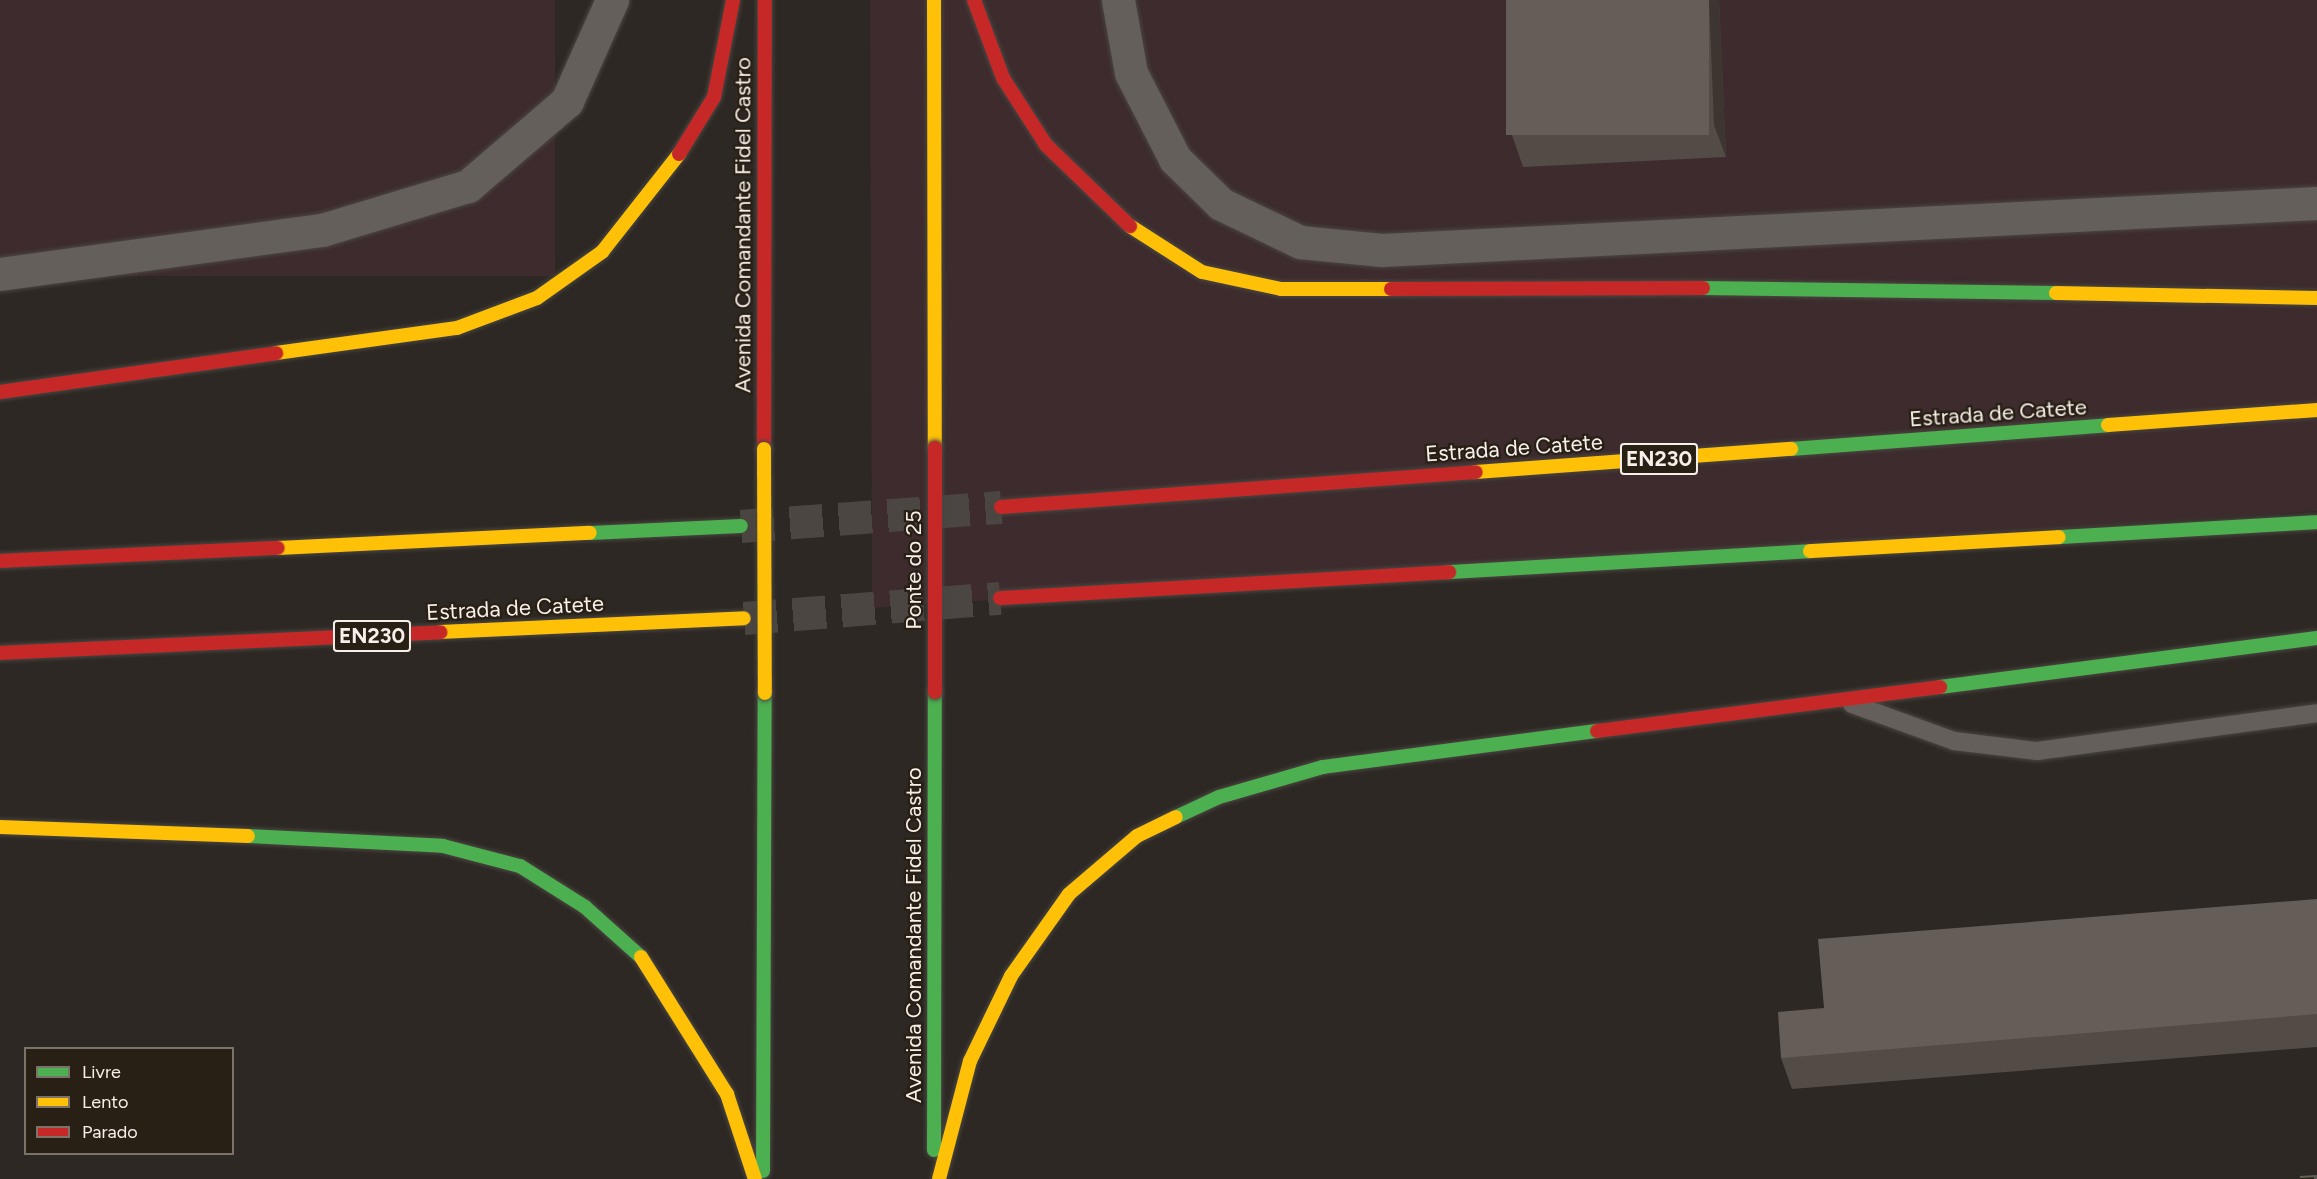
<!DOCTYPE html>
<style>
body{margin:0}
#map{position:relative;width:2317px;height:1179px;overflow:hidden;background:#2d2823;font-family:Figtree,sans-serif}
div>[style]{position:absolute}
.industrial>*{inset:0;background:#3d2b2d;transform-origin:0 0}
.highway-tunnel>*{height:33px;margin-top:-16.5px;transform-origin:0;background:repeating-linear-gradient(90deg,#4b4641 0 33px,transparent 0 49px)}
.roads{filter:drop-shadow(0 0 2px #4a4641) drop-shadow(0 0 2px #4a4641)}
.lane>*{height:18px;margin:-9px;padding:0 9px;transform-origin:9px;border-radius:9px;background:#645f5a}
.street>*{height:33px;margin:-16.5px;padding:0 16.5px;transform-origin:16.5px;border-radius:16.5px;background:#645f5a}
.fast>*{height:14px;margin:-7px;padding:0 7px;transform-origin:7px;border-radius:7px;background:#4caf50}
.slow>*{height:14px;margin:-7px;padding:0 7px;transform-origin:7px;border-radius:7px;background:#ffc107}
.jam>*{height:14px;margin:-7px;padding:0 7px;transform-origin:7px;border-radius:7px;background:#c62828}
.rail>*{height:7px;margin-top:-3.5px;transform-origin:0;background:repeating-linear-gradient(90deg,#281f15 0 14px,#64605c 0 28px);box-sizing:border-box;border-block:2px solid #64605c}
.bridges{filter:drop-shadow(0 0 2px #4a4641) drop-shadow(0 0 2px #4a4641)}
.slow-bridge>*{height:14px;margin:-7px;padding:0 7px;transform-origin:7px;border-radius:7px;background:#ffc107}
.jam-bridge>*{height:14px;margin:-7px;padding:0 7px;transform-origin:7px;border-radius:7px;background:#c62828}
.wall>*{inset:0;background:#534b45}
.shaded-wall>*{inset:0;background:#3d3630}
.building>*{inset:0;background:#655d57;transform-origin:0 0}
span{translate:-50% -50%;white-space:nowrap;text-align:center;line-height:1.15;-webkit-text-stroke:4.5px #281f15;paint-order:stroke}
.shield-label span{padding:2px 4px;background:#281f15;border:2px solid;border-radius:4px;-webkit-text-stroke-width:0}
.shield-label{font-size:21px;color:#f7f0ea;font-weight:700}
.street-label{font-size:22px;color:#f7f0ea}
.legend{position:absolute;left:24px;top:1047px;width:210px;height:108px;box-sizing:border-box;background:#281f15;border:2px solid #7b736a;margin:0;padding:8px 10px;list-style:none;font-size:18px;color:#f7f0ea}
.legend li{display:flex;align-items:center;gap:12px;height:30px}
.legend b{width:30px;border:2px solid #7b736a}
</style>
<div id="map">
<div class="industrial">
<div style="left:0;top:0;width:555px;height:276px"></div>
<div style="clip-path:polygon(870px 0,2317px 0,2317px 511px,872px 608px)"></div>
</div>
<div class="highway-tunnel">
<div style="left:741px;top:526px;width:261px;rotate:-4.2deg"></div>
<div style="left:744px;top:618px;width:257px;rotate:-4.5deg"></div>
</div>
<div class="roads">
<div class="lane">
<div style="left:1852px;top:704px;width:109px;rotate:19.9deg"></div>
<div style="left:1954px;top:741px;width:84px;rotate:6.9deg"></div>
<div style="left:2037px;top:751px;width:283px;rotate:-7.7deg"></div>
</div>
<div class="street">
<div style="left:1118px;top:0;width:74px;rotate:79.9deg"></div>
<div style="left:1131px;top:73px;width:97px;rotate:62.9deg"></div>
<div style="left:1175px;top:159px;width:64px;rotate:44.4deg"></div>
<div style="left:1221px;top:204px;width:88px;rotate:25.7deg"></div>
<div style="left:1300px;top:242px;width:82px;rotate:5.6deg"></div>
<div style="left:1382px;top:250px;width:936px;rotate:-2.88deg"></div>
<div style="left:0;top:274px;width:325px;rotate:-7.8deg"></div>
<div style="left:322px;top:230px;width:152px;rotate:-16.8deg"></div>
<div style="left:468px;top:186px;width:130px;rotate:-40.6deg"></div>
<div style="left:567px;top:101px;width:111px;rotate:-66deg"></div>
</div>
<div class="fast">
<div style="left:1703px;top:288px;width:353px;rotate:0.8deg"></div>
<div style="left:1791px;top:449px;width:318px;rotate:-4.3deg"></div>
<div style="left:590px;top:533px;width:151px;rotate:-2.7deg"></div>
<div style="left:2059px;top:537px;width:258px;rotate:-3.3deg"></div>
<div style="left:1449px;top:572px;width:362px;rotate:-3.3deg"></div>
<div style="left:1940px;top:687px;width:380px;rotate:-7.4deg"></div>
<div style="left:1176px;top:817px;width:47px;rotate:-24.9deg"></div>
<div style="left:1219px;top:797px;width:108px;rotate:-16.1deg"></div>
<div style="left:1323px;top:767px;width:276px;rotate:-7.5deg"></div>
<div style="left:248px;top:836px;width:195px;rotate:2.9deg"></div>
<div style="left:443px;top:846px;width:80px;rotate:14.6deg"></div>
<div style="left:520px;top:866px;width:77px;rotate:32.2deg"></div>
<div style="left:585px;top:907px;width:75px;rotate:41.8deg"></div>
<div style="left:934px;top:1150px;width:458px;rotate:-89.9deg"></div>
<div style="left:763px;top:1171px;width:478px;rotate:-89.8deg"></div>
</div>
<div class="slow">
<div style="left:934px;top:0;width:448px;rotate:89.9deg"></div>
<div style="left:1130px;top:226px;width:85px;rotate:32.6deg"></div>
<div style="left:1202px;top:272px;width:81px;rotate:12.1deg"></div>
<div style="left:1281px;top:289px;width:110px"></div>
<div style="left:2056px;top:293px;width:261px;rotate:1.1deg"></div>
<div style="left:276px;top:353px;width:183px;rotate:-7.9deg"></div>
<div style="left:457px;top:328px;width:85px;rotate:-20.6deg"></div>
<div style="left:537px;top:298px;width:80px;rotate:-35.3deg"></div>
<div style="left:602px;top:252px;width:125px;rotate:-51.8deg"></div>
<div style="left:2108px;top:425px;width:210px;rotate:-4.1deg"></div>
<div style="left:1476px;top:472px;width:316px;rotate:-4.2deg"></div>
<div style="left:278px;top:548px;width:312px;rotate:-2.8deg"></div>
<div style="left:1810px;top:551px;width:249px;rotate:-3.2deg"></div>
<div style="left:441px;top:632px;width:303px;rotate:-2.6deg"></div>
<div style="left:0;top:827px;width:248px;rotate:2.1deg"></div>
<div style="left:641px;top:957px;width:162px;rotate:57.9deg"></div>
<div style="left:727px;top:1094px;width:89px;rotate:71.8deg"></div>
<div style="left:939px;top:1179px;width:122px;rotate:-75.3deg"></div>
<div style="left:970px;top:1061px;width:94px;rotate:-64.2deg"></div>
<div style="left:1011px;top:976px;width:100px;rotate:-54.7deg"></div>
<div style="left:1069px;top:894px;width:89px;rotate:-40.5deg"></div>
<div style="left:1137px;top:836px;width:43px;rotate:-26deg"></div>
</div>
<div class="jam">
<div style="left:974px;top:0;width:83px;rotate:69.6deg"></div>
<div style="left:1003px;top:78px;width:80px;rotate:57.3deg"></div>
<div style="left:1046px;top:145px;width:117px;rotate:44deg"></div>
<div style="left:679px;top:154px;width:67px;rotate:-58.4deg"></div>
<div style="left:714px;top:97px;width:99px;rotate:-78.9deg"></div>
<div style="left:1391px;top:289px;width:312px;rotate:-0.2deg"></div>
<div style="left:0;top:392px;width:279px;rotate:-8deg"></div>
<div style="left:764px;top:449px;width:449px;rotate:-89.9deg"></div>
<div style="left:1001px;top:507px;width:476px;rotate:-4.2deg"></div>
<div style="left:0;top:561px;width:278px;rotate:-2.7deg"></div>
<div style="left:1000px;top:598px;width:450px;rotate:-3.3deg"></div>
<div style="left:0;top:653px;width:441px;rotate:-2.7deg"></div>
<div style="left:1597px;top:731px;width:346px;rotate:-7.3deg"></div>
</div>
</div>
<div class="rail">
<div style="left:2300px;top:1179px;width:17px;rotate:-3deg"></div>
</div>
<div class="bridges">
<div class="slow-bridge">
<div style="left:764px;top:449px;width:244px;rotate:89.8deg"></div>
</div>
<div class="jam-bridge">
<div style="left:935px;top:448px;width:244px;rotate:90deg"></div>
</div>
</div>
<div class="wall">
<div style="clip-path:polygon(1719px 0,1726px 157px,1523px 167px,1512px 135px)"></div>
<div style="clip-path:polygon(2317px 899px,2317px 1047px,1792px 1089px,1781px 1058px)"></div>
</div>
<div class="shaded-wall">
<div style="clip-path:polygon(1709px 0,1719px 0,1726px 157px,1714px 125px)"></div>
</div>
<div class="building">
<div style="left:1506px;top:0;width:203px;height:135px"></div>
<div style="clip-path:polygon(2317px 899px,2317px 1014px,1781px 1058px,1778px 1012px,1824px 1008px,1818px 939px)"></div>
</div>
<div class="shield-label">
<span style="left:1659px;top:459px">EN230</span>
<span style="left:372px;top:636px">EN230</span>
</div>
<div class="street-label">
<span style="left:743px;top:225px;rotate:-90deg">Avenida Comandante Fidel Castro</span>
<span style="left:1998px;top:413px;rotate:-4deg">Estrada de Catete</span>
<span style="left:1514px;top:448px;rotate:-4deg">Estrada de Catete</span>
<span style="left:914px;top:570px;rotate:-90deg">Ponte do 25</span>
<span style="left:515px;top:608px;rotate:-3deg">Estrada de Catete</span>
<span style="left:914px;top:935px;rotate:-90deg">Avenida Comandante Fidel Castro</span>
</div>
<ul class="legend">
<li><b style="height:8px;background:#4caf50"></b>Livre</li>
<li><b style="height:8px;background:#ffc107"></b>Lento</li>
<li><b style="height:8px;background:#c62828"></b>Parado</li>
</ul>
</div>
